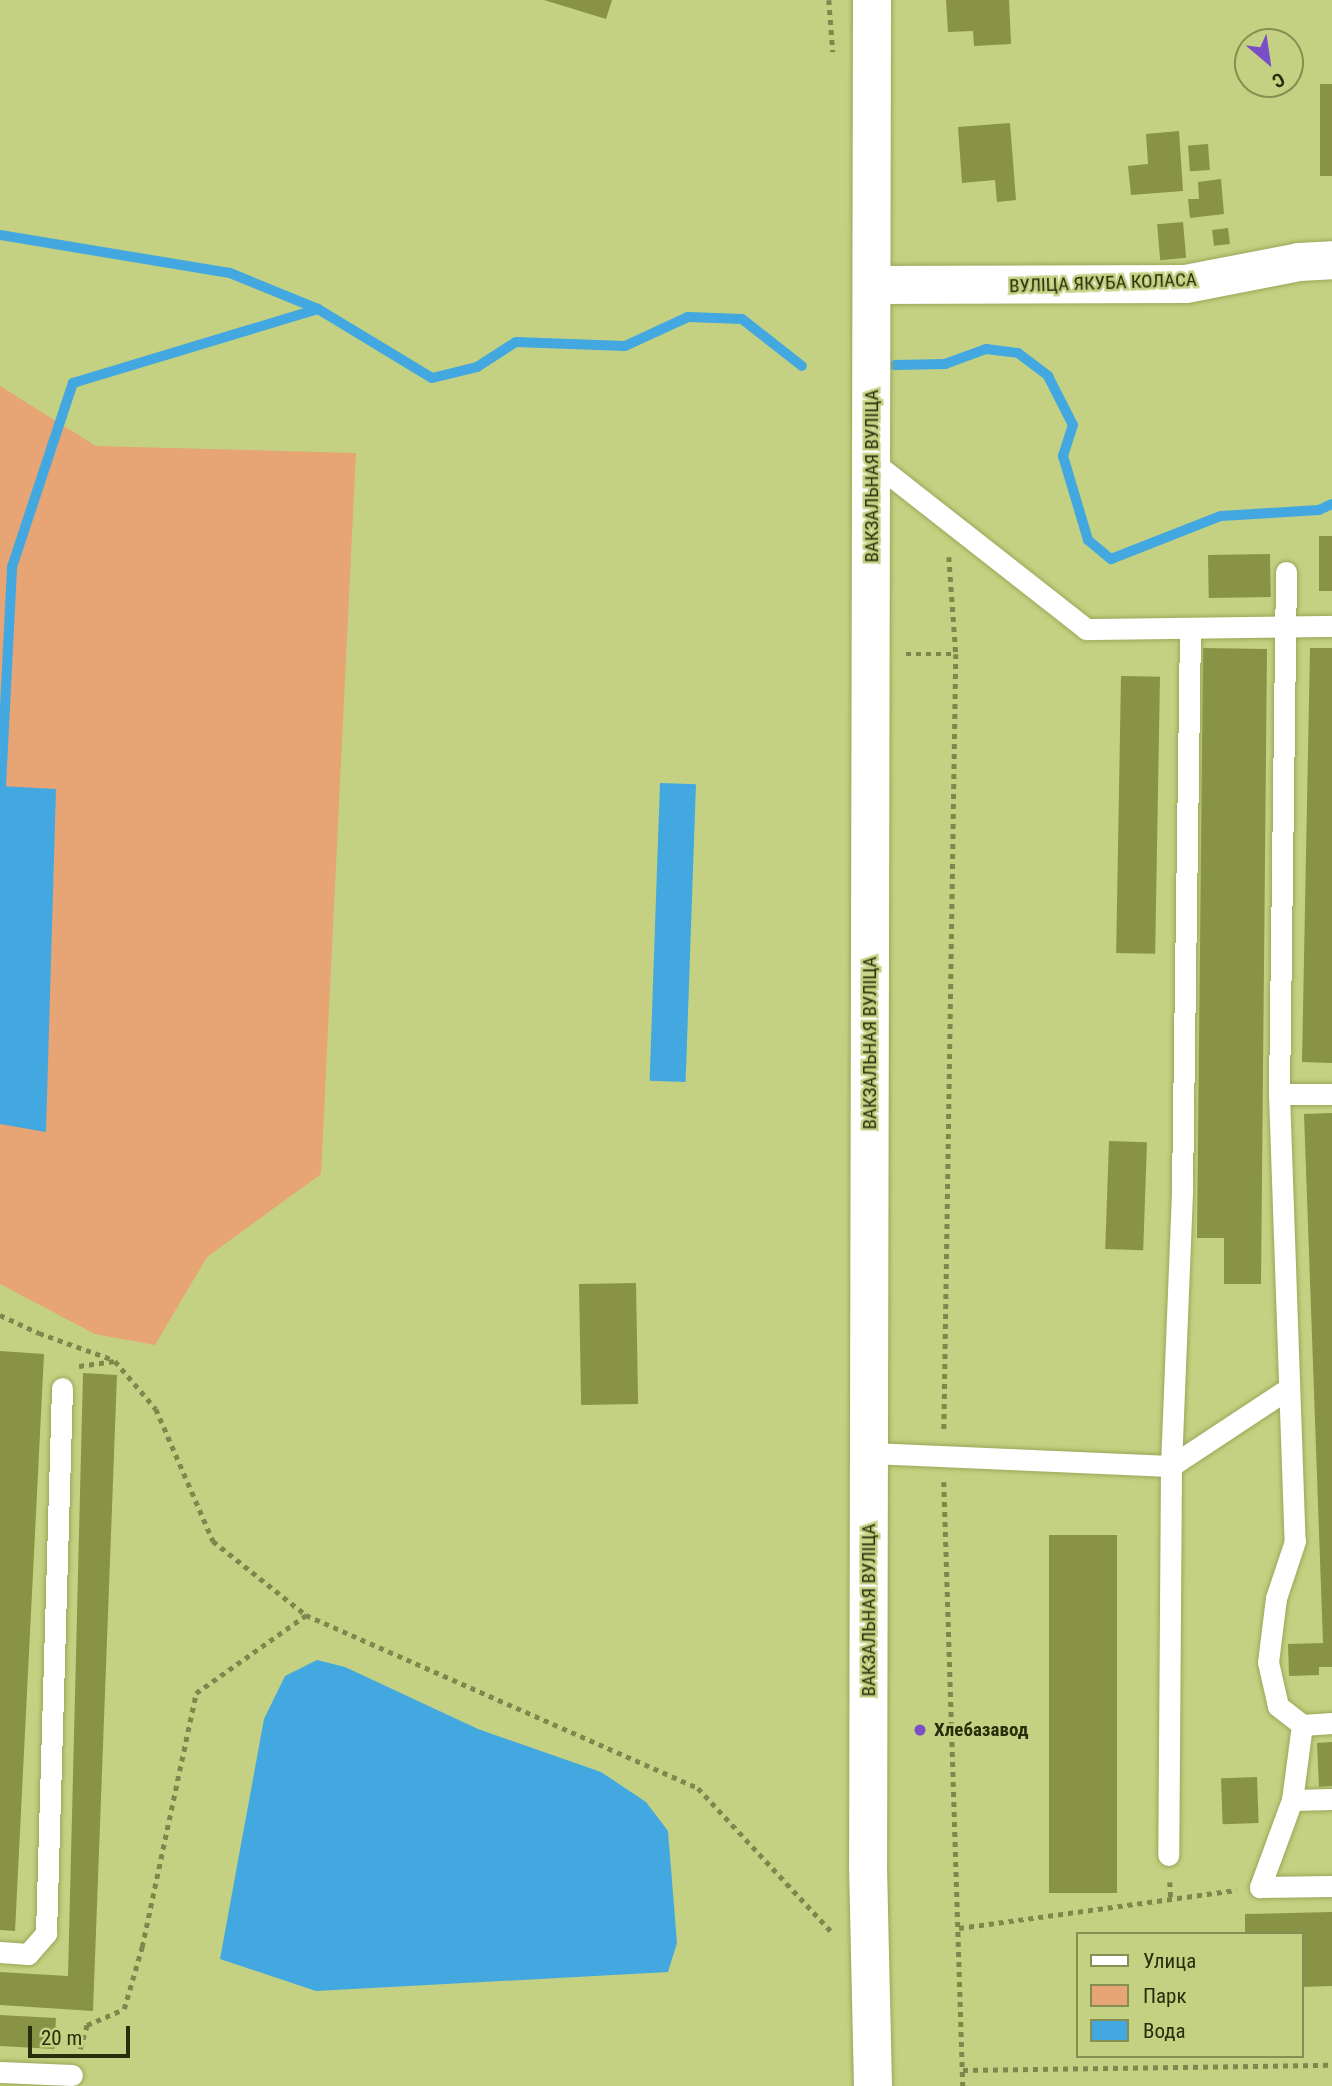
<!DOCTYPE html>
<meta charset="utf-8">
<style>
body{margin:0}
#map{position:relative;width:1332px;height:2086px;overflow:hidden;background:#c4d182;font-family:"Roboto Condensed",sans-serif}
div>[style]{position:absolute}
.green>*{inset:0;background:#e7a474}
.water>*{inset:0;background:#42a8df;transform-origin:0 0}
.stream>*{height:10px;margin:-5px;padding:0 5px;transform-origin:5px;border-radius:5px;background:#42a8df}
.building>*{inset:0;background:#889345;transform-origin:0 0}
.path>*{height:4.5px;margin-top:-2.25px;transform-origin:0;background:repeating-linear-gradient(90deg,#7e884d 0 5px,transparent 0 10px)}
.roads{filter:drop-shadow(0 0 2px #9aa758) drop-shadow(0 0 2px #9aa758)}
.lane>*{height:21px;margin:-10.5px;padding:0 10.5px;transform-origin:10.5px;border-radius:10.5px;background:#fff}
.street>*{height:38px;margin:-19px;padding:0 19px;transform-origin:19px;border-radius:19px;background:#fff}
.secondary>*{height:38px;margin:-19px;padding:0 19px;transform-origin:19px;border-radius:19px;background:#fff}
.dots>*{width:19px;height:19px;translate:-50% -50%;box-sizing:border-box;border:4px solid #c4d182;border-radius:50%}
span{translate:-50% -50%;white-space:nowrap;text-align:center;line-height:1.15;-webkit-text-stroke:5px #c4d182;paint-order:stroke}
.street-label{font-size:19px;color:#282d0b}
.poi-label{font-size:19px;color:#282d0b;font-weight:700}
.left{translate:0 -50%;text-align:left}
.legend{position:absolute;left:1076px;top:1932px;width:228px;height:126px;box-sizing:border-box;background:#c4d182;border:2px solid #868f52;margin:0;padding:9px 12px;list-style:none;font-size:21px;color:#282d0b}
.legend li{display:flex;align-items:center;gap:14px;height:35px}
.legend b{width:35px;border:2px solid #868f52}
.north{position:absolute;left:1234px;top:28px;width:70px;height:70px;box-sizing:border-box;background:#c4d182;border:2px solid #868f52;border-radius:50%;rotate:151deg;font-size:19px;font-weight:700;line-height:28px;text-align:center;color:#282d0b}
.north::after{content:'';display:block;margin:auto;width:24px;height:32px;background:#7a4ec7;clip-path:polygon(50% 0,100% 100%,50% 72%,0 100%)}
.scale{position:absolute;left:28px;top:2026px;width:102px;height:32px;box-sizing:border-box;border:4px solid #282d0b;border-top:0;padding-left:9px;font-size:21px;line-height:24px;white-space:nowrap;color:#282d0b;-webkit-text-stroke:5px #c4d182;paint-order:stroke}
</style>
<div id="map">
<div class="green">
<div style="clip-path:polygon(0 386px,96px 446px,356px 453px,321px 1174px,207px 1257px,155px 1345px,95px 1334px,0 1284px)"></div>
</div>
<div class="water">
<div style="left:660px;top:783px;width:36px;height:298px;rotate:2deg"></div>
<div style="clip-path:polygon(0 786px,56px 789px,46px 1132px,0 1124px)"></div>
<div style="clip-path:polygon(317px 1660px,345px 1667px,478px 1729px,601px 1772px,646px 1802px,668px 1831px,677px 1943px,668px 1972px,316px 1991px,220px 1959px,264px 1719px,285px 1676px)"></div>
</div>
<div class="stream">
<div style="left:0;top:235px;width:233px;rotate:9.4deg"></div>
<div style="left:230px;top:273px;width:95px;rotate:22.2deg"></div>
<div style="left:318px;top:309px;width:133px;rotate:31.2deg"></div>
<div style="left:432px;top:378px;width:46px;rotate:-13.7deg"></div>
<div style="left:477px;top:367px;width:46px;rotate:-32.7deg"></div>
<div style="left:516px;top:342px;width:109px;rotate:2.1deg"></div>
<div style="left:625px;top:346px;width:69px;rotate:-24.7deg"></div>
<div style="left:688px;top:317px;width:54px;rotate:2.1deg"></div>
<div style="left:742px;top:319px;width:76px;rotate:38.1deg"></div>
<div style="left:894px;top:365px;width:51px;rotate:-1.1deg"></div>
<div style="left:945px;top:364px;width:44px;rotate:-20.1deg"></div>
<div style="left:986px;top:349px;width:32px;rotate:7deg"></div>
<div style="left:1018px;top:353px;width:38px;rotate:37deg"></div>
<div style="left:1048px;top:376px;width:55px;rotate:63deg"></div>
<div style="left:1073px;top:425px;width:33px;rotate:108deg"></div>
<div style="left:1063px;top:456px;width:88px;rotate:73.4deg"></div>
<div style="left:1088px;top:540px;width:30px;rotate:40deg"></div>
<div style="left:1111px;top:559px;width:118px;rotate:-21.4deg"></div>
<div style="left:1221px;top:516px;width:98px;rotate:-3.5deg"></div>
<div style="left:1319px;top:510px;width:14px;rotate:-25deg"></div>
<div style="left:1px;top:786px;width:219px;rotate:-87.1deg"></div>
<div style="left:12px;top:567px;width:194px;rotate:-71.7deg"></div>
<div style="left:73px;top:383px;width:256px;rotate:-16.8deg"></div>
</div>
<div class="building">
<div style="clip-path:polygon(544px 0,612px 0,606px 19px)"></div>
<div style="clip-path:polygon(946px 0,1009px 0,1011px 44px,974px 46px,973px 31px,948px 32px)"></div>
<div style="left:1320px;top:84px;width:12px;height:92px"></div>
<div style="clip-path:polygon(1010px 123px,1016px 200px,997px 202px,995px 180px,962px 183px,958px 127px)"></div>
<div style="clip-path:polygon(1179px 131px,1183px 191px,1131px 195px,1128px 166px,1148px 164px,1146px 134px)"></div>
<div style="left:1208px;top:144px;width:26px;height:20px;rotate:86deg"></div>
<div style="clip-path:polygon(1221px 179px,1224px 214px,1190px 218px,1188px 199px,1199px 199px,1198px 182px)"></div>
<div style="left:1183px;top:222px;width:36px;height:26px;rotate:85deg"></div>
<div style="left:1228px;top:228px;width:16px;height:16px;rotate:83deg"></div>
<div style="left:1319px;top:536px;width:13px;height:55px"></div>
<div style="left:1270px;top:554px;width:43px;height:62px;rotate:89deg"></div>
<div style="clip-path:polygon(1203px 648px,1267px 649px,1261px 1284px,1224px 1284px,1224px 1238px,1197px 1238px)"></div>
<div style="clip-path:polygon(1310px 648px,1332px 648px,1332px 1063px,1302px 1062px)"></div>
<div style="left:1121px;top:676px;width:39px;height:277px;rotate:1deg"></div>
<div style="clip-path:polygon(1332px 1113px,1332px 1667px,1319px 1667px,1319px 1675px,1289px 1676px,1288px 1644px,1323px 1643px,1304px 1114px)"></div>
<div style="left:1109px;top:1141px;width:38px;height:108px;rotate:2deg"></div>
<div style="left:636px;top:1283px;width:121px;height:57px;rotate:89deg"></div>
<div style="clip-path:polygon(0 1351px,44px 1354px,15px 1931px,0 1930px)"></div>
<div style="clip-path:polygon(83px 1373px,117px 1375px,93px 2011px,0 2005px,0 1972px,68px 1976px)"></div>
<div style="left:1117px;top:1535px;width:358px;height:68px;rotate:90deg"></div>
<div style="clip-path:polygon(1332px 1742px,1332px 1786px,1319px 1787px,1317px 1743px)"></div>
<div style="left:1257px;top:1777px;width:46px;height:36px;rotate:88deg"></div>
<div style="clip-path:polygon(1332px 1912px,1332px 1986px,1302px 1987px,1302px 1934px,1245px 1934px,1245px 1914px)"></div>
<div style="left:0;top:2015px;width:56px;height:31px;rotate:3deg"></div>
</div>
<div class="path">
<div style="left:829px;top:0;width:52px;rotate:85.6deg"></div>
<div style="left:949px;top:557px;width:97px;rotate:85.9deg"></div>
<div style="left:906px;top:654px;width:50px"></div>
<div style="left:956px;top:654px;width:777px;rotate:90.88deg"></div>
<div style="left:0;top:1315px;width:43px;rotate:24.8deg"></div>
<div style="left:39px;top:1333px;width:80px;rotate:19.8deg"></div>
<div style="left:79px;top:1366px;width:36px;rotate:-8deg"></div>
<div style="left:115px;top:1361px;width:63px;rotate:49.5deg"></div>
<div style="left:156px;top:1409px;width:144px;rotate:66.6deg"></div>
<div style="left:213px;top:1541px;width:119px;rotate:38.5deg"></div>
<div style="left:944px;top:1482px;width:604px;rotate:88.2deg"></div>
<div style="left:1170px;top:1882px;width:17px;rotate:87deg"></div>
<div style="left:959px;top:1928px;width:280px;rotate:-7.8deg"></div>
<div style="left:80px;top:2049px;width:25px;rotate:-74deg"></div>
<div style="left:87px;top:2025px;width:40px;rotate:-23.4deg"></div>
<div style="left:124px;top:2009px;width:65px;rotate:-73.8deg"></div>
<div style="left:142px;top:1947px;width:260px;rotate:-78deg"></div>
<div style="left:196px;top:1693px;width:135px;rotate:-35.3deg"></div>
<div style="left:306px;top:1615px;width:428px;rotate:23.8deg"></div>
<div style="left:698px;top:1788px;width:197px;rotate:47.1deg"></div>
<div style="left:963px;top:2070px;width:369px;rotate:-0.8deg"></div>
</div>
<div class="roads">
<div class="lane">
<div style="left:872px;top:461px;width:272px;rotate:38.1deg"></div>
<div style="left:1086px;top:629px;width:246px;rotate:-0.7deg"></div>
<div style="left:1286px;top:572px;width:522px;rotate:90.77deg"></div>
<div style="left:1279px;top:1094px;width:53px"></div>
<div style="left:1279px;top:1094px;width:447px;rotate:88deg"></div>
<div style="left:1295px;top:1541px;width:60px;rotate:108.4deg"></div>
<div style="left:1276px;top:1598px;width:64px;rotate:97.1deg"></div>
<div style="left:1268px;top:1662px;width:45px;rotate:77.2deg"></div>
<div style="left:1278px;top:1706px;width:31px;rotate:38deg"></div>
<div style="left:1302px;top:1725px;width:30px;rotate:-4deg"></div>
<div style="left:870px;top:1453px;width:301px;rotate:2.5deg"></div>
<div style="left:1171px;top:1466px;width:389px;rotate:90.4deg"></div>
<div style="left:1171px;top:1466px;width:278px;rotate:-87.7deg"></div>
<div style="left:1182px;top:1188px;width:560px;rotate:-89.18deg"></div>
<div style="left:1171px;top:1466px;width:141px;rotate:-33.5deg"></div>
<div style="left:1302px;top:1725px;width:76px;rotate:97.6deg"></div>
<div style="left:1292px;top:1800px;width:40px;rotate:-1.4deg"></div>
<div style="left:1292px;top:1800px;width:93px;rotate:110.2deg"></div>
<div style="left:1260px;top:1887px;width:72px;rotate:-0.8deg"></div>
<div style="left:0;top:1952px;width:28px;rotate:4deg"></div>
<div style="left:28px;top:1954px;width:28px;rotate:-49deg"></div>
<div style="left:46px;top:1933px;width:545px;rotate:-88.32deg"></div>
<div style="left:0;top:2072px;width:72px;rotate:2.4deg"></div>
</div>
<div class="street">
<div style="left:872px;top:285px;width:314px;rotate:-0.2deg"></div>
<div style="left:1186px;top:284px;width:115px;rotate:-11deg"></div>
<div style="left:1299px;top:262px;width:33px;rotate:-3deg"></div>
</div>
<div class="secondary">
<div style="left:872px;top:0;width:1866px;rotate:90.12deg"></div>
<div style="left:868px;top:1866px;width:220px;rotate:88.7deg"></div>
</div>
</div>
<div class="dots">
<div style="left:920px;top:1730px;background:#7a4ec7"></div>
</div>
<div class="street-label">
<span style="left:1103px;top:283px;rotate:-2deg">ВУЛІЦА ЯКУБА КОЛАСА</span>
<span style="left:872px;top:476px;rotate:-90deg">ВАКЗАЛЬНАЯ ВУЛІЦА</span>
<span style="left:870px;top:1043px;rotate:-90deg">ВАКЗАЛЬНАЯ ВУЛІЦА</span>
<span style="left:869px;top:1610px;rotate:-90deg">ВАКЗАЛЬНАЯ ВУЛІЦА</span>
</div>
<div class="poi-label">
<span class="left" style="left:934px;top:1730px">Хлебазавод</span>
</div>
<ul class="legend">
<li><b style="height:9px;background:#fff"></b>Улица</li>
<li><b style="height:19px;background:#e7a474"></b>Парк</li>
<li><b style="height:19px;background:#42a8df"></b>Вода</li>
</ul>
<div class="north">С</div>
<div class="scale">20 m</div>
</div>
